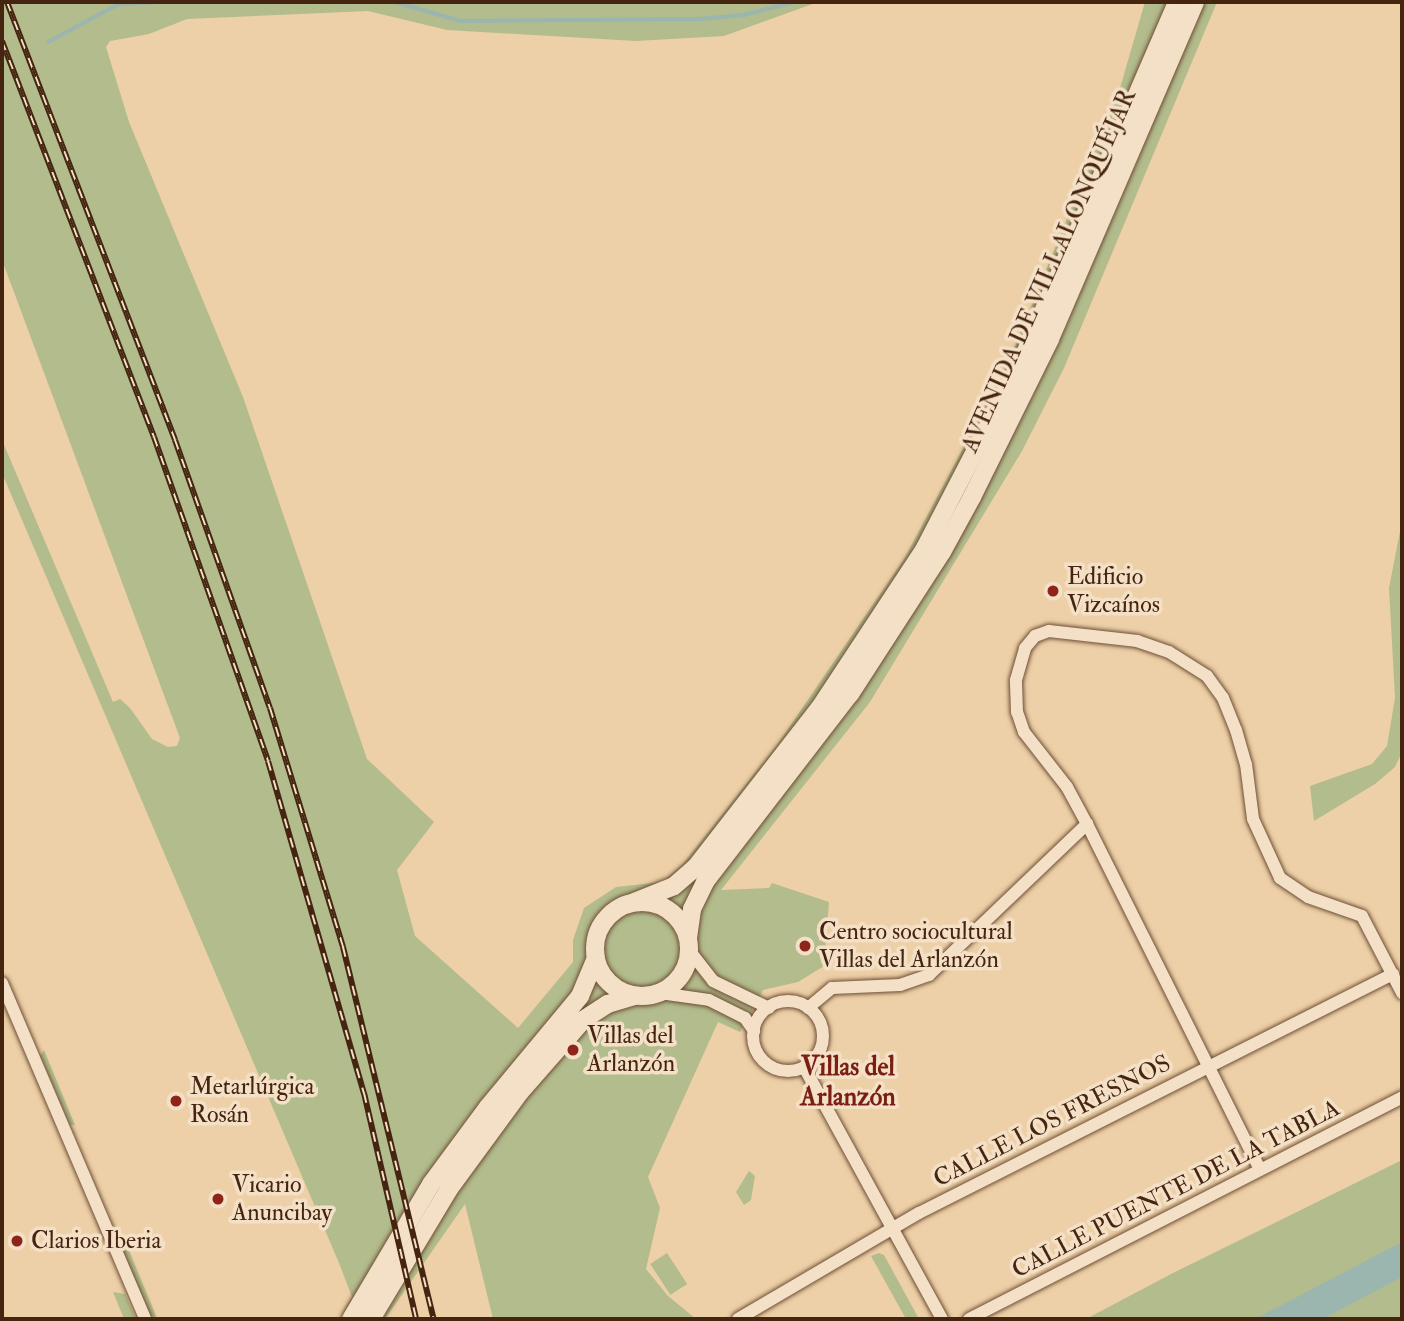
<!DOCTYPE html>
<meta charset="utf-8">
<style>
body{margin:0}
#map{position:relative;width:1404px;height:1321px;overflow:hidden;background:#edd0a7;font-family:"IM FELL Double Pica",serif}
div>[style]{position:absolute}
.green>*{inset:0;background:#b2bc8c;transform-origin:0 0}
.water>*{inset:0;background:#9bb5af}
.stream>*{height:3.5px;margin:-1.75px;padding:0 1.75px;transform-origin:1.75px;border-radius:1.75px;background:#9bb5af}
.roads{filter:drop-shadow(0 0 2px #6f4f36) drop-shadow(0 0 2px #6f4f36)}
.street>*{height:12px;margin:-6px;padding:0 6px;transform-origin:6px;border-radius:6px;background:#f3e0c6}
.street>.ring{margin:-6px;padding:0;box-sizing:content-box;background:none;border:12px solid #f3e0c6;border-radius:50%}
.secondary>*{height:18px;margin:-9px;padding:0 9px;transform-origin:9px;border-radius:9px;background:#f3e0c6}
.secondary>.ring{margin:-9px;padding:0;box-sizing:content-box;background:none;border:18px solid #f3e0c6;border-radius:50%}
.rail>*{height:6px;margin-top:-3px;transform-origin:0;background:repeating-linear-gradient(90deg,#f3e0c6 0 10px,#452410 0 20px);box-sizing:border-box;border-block:2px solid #452410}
.dots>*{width:19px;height:19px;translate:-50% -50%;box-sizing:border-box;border:4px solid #f3e0c6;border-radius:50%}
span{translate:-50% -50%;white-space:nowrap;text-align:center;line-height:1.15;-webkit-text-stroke:7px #f3e0c6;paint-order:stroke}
.street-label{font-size:24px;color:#452410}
.poi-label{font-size:24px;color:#452410}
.left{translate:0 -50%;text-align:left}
.neighbourhood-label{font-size:26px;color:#7a1f14;font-weight:700}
.frame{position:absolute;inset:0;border:4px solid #452410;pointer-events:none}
</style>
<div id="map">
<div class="green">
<div style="clip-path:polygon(2px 2px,818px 2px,724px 36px,636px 41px,447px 30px,368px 11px,187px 19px,149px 34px,110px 41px,106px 47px,129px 122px,243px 397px,367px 759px,434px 822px,397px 870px,415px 936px,518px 1028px,573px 962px,573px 940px,584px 908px,616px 887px,662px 882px,682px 865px,777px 745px,904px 559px,1007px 366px,1120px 88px,1145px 2px,1217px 2px,1064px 368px,1022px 451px,870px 702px,721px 890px,769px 888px,772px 883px,829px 902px,824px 966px,798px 982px,763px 990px,740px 1032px,718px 1022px,648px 1177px,660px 1208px,646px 1269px,668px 1296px,696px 1319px,493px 1319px,465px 1204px,385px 1319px,359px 1319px,353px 1300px,339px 1319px,352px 1297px,339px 1263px,2px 473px,2px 440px,113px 702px,120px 699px,130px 708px,152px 739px,168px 747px,177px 746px,180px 738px,2px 260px)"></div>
<div style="clip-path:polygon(1402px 521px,1402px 752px,1395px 767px,1375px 784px,1314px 821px,1310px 786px,1372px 764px,1387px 746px,1395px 698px,1389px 588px)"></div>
<div style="clip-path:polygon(44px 1050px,75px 1125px,70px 1125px,40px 1056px)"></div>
<div style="clip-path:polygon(1402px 1160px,1402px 1319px,1086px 1319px,1171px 1274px)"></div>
<div style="clip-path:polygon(749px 1171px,755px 1176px,751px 1200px,744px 1205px,736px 1192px)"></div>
<div style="clip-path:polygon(126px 1243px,157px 1318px,151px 1318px,121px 1248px)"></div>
<div style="left:667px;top:1253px;width:37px;height:20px;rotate:57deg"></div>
<div style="clip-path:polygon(879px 1253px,884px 1255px,919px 1319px,906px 1319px,871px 1256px)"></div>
<div style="clip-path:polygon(113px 1292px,125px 1294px,136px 1319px,124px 1319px)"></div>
</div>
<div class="water">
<div style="clip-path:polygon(1402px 1242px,1402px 1277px,1322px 1319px,1255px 1319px)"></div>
</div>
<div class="stream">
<div style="left:395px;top:2px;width:69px;rotate:16.1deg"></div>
<div style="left:461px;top:21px;width:239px;rotate:-0.5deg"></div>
<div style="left:700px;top:19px;width:44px;rotate:-5.2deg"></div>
<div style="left:744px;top:15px;width:52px;rotate:-14.6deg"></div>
<div style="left:48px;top:42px;width:81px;rotate:-28.2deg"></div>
<div style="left:119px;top:4px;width:40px;rotate:-2.9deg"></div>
</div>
<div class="roads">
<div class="street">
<div style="left:1087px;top:824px;width:386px;rotate:63.4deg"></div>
<div style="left:689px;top:950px;width:39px;rotate:52deg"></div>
<div style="left:713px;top:981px;width:62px;rotate:25.7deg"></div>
<div style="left:2px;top:983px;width:365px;rotate:66.9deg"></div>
<div style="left:660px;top:993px;width:49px;rotate:8.1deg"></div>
<div style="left:709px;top:1000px;width:40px;rotate:26.6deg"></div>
<div style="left:745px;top:1018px;width:16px;rotate:55deg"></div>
<div class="ring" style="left:753px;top:1001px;width:58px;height:58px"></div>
<div style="left:808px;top:1008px;width:31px;rotate:-40deg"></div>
<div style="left:832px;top:988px;width:68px;rotate:-2.5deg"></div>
<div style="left:900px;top:985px;width:31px;rotate:-19deg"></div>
<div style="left:929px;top:975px;width:219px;rotate:-43.7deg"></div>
<div style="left:1087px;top:824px;width:42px;rotate:-118.4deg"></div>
<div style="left:1067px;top:787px;width:70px;rotate:-128deg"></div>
<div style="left:1024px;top:732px;width:21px;rotate:-109deg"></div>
<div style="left:1017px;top:712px;width:32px;rotate:-92deg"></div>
<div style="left:1016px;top:680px;width:33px;rotate:-74deg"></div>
<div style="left:1025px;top:648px;width:16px;rotate:-50deg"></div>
<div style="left:1035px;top:636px;width:15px;rotate:-20deg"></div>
<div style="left:1049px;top:631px;width:89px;rotate:6.5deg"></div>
<div style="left:1137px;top:641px;width:34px;rotate:19deg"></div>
<div style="left:1169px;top:652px;width:45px;rotate:32.3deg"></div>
<div style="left:1207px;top:676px;width:27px;rotate:54deg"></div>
<div style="left:1223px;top:698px;width:35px;rotate:68deg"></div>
<div style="left:1236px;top:730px;width:35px;rotate:74deg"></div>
<div style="left:1246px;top:764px;width:55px;rotate:82.7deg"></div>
<div style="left:1253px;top:819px;width:65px;rotate:65.4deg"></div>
<div style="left:1280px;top:878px;width:34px;rotate:34deg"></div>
<div style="left:1308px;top:897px;width:57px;rotate:19.4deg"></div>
<div style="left:1362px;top:916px;width:87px;rotate:62.5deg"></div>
<div style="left:804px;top:1067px;width:287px;rotate:61.3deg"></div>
<div style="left:738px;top:1319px;width:210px;rotate:-30.4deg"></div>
<div style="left:919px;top:1213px;width:531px;rotate:-26.76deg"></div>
<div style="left:969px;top:1319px;width:487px;rotate:-27.1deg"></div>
</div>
<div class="secondary">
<div style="left:634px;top:902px;width:43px;rotate:-21.8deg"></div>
<div style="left:674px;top:886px;width:28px;rotate:-41deg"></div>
<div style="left:695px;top:868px;width:202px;rotate:-52.1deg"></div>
<div style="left:819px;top:709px;width:193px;rotate:-56.6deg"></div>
<div style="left:925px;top:548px;width:206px;rotate:-62.6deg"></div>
<div style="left:1020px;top:365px;width:395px;rotate:-66.6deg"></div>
<div class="ring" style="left:595px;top:902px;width:76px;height:76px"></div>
<div style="left:688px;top:938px;width:29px;rotate:-82deg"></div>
<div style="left:692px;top:909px;width:30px;rotate:-64deg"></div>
<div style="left:705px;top:882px;width:237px;rotate:-52.4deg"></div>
<div style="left:850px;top:694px;width:169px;rotate:-57.1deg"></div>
<div style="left:942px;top:552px;width:63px;rotate:-61.4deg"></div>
<div style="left:972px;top:497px;width:176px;rotate:-63.7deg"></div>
<div style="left:1050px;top:339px;width:367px;rotate:-66.7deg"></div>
<div style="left:351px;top:1319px;width:157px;rotate:-59.3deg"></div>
<div style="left:431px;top:1184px;width:96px;rotate:-53.5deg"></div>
<div style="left:488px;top:1107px;width:144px;rotate:-50.3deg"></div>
<div style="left:580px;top:996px;width:41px;rotate:-67.2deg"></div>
<div style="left:371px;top:1319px;width:152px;rotate:-59deg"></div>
<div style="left:449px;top:1189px;width:120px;rotate:-53.8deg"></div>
<div style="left:520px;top:1092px;width:96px;rotate:-48.8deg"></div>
<div style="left:583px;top:1020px;width:30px;rotate:-33deg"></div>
<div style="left:608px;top:1004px;width:27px;rotate:-17deg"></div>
</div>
</div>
<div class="rail">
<div style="left:7px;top:2px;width:469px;rotate:69deg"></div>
<div style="left:175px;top:440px;width:284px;rotate:70.5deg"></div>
<div style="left:270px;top:708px;width:250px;rotate:73deg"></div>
<div style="left:343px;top:947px;width:383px;rotate:76.3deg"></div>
<div style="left:2px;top:41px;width:424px;rotate:69deg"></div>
<div style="left:154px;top:437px;width:343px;rotate:70.6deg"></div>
<div style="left:268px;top:761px;width:346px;rotate:73.9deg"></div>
<div style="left:364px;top:1093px;width:232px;rotate:77deg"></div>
</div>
<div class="dots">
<div style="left:1053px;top:591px;background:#8f2418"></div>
<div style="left:805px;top:946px;background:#8f2418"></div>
<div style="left:573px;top:1050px;background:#8f2418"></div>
<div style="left:176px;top:1101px;background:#8f2418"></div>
<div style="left:218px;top:1199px;background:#8f2418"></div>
<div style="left:17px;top:1241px;background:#8f2418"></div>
</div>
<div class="street-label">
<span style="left:1049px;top:271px;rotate:-66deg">AVENIDA DE VILLALONQUÉJAR</span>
<span style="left:1052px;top:1121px;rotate:-27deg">CALLE LOS FRESNOS</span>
<span style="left:1176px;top:1189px;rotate:-27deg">CALLE PUENTE DE LA TABLA</span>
</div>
<div class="poi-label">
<span class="left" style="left:1067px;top:591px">Edificio<br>Vizcaínos</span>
<span class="left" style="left:819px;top:946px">Centro sociocultural<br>Villas del Arlanzón</span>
<span class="left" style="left:587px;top:1050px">Villas del<br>Arlanzón</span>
<span class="left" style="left:190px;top:1101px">Metarlúrgica<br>Rosán</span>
<span class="left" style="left:232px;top:1199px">Vicario<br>Anuncibay</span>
<span class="left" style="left:31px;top:1241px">Clarios Iberia</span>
</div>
<div class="neighbourhood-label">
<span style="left:848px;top:1083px">Villas del<br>Arlanzón</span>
</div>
<div class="frame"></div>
</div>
